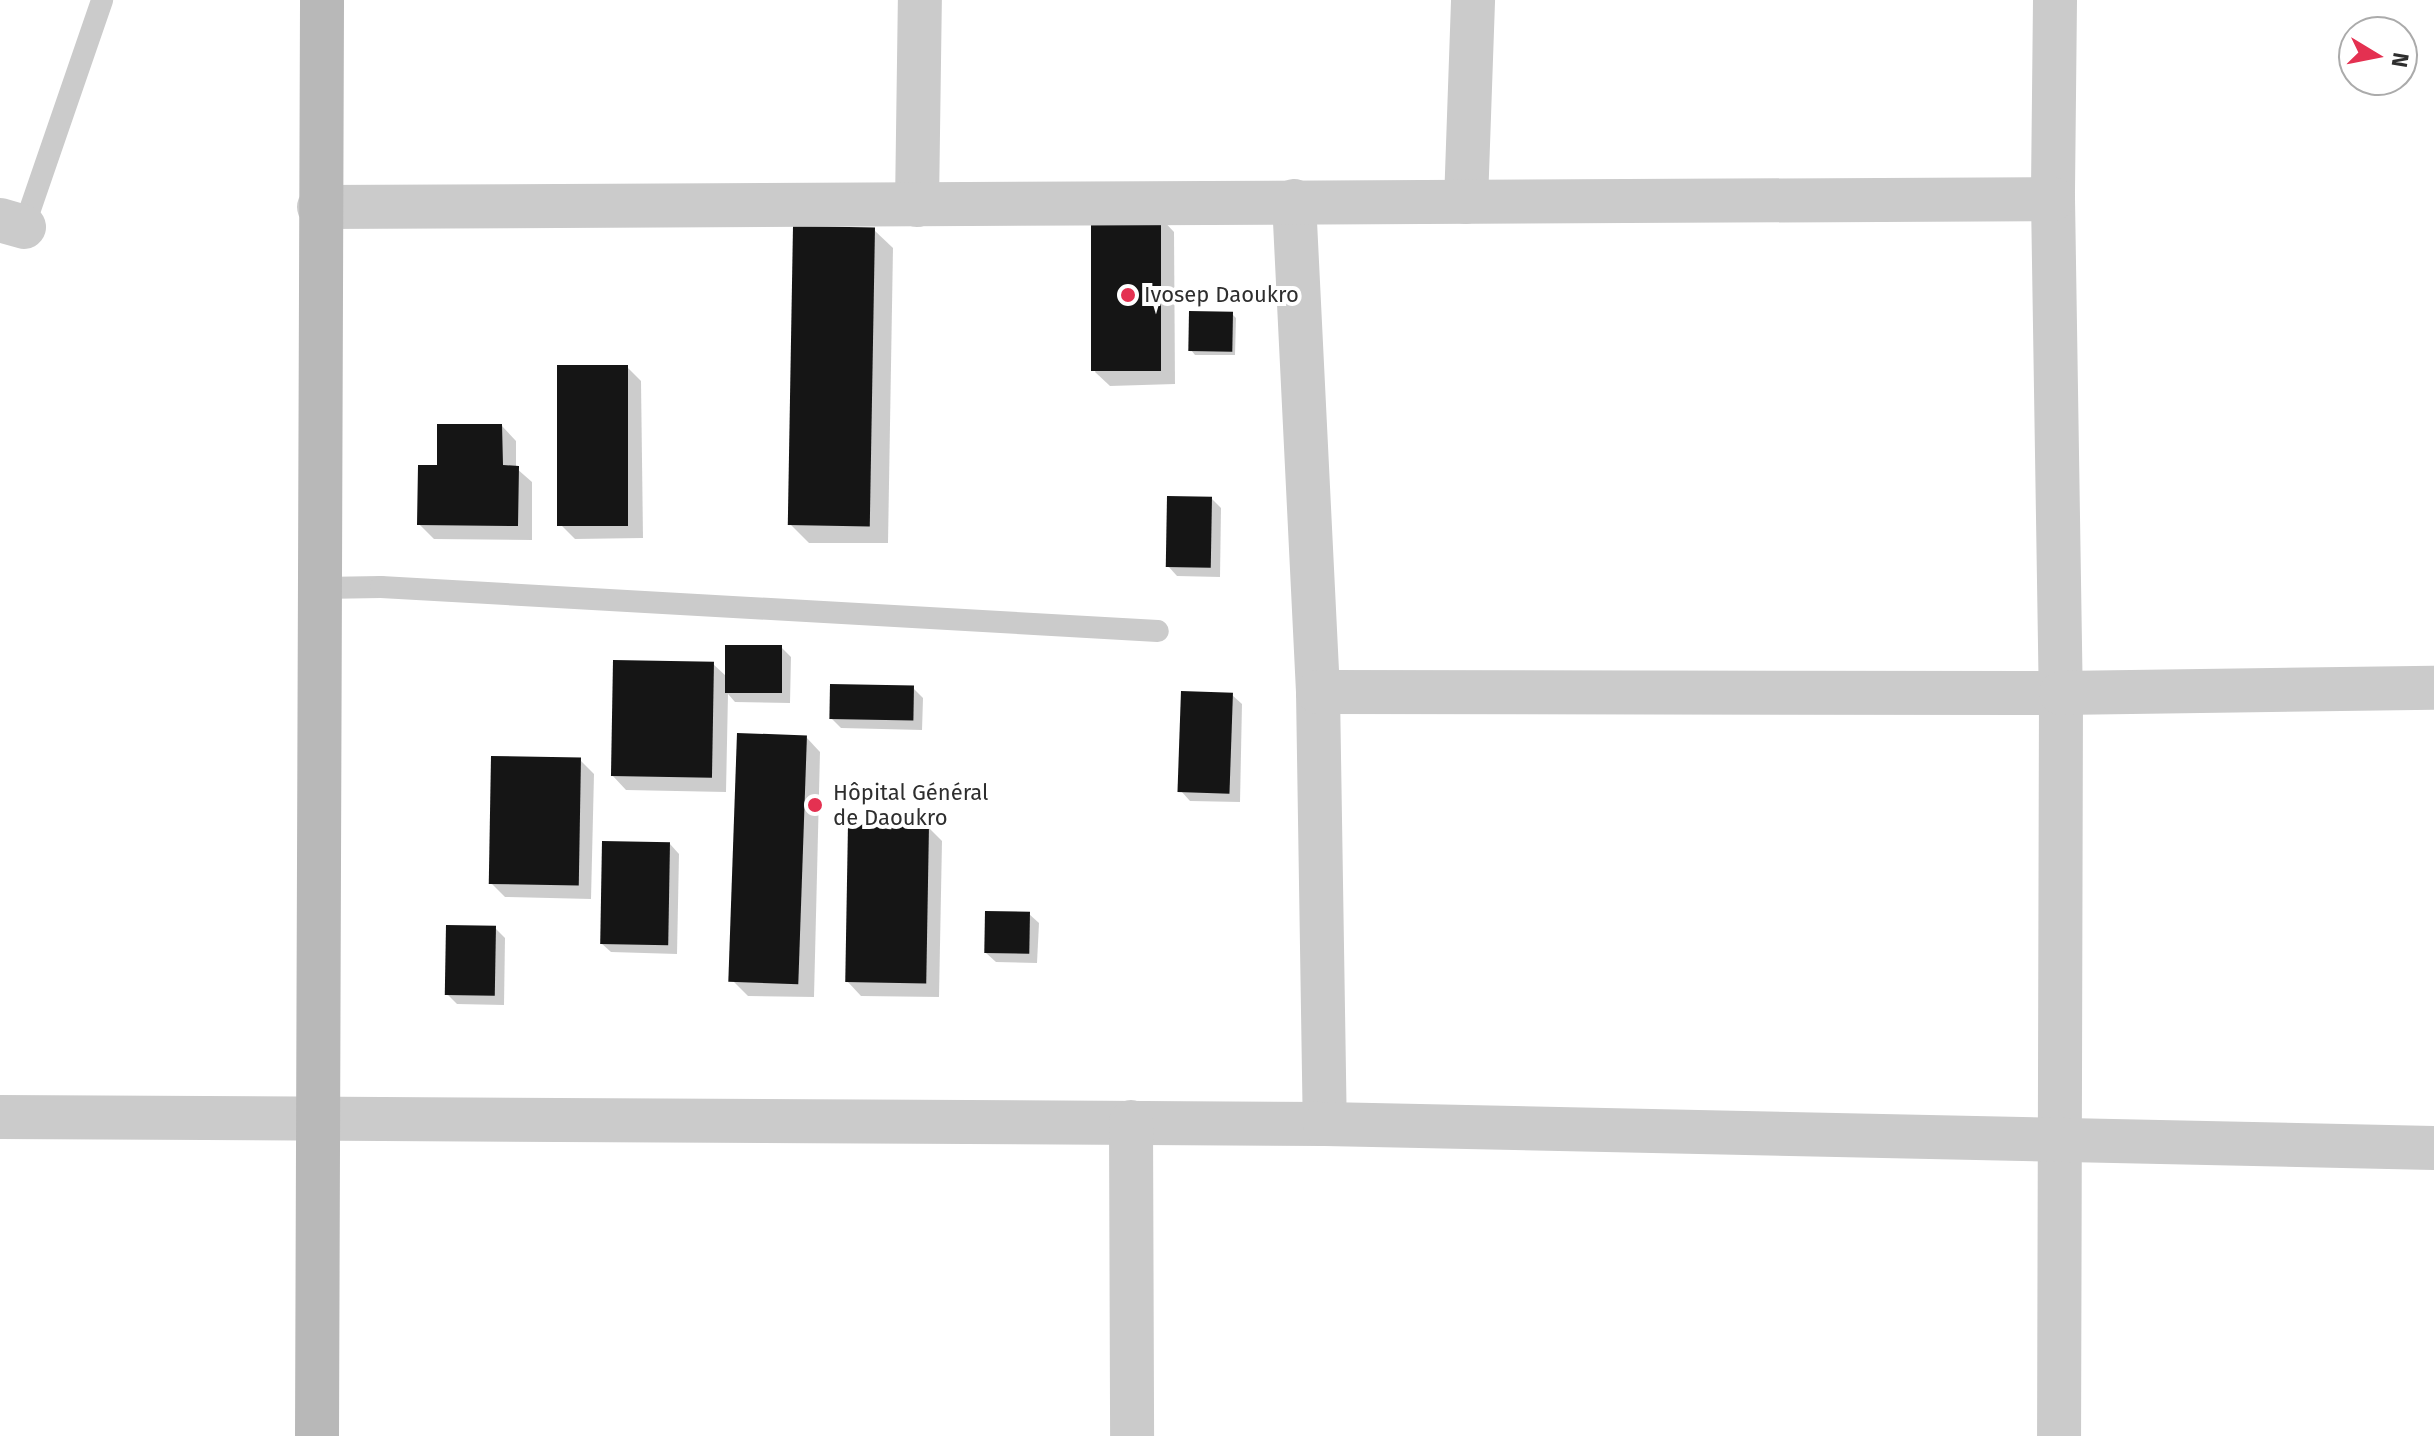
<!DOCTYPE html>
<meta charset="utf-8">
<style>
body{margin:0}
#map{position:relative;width:2434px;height:1436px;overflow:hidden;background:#fff;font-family:"Fira Sans",sans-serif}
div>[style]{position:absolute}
.shadow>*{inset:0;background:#0003}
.building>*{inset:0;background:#151515;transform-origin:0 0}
.lane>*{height:22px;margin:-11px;padding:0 11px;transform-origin:11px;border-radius:11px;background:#cbcbcb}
.street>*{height:44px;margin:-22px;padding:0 22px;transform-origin:22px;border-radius:22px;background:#cbcbcb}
.secondary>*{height:44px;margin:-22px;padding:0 22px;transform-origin:22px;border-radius:22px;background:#b8b8b8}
.dots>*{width:22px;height:22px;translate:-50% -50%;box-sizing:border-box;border:4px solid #fff;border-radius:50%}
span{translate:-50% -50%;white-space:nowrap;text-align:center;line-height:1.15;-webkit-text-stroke:8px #fff;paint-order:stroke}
.poi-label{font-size:22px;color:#2e2e2e}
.left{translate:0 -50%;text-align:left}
.north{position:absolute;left:2338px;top:16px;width:80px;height:80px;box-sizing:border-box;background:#fff;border:2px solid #ababab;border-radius:50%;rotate:100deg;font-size:22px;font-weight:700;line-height:32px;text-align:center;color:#2e2e2e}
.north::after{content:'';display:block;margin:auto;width:28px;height:36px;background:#e43151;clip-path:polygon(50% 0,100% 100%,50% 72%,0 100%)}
</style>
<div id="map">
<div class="shadow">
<div style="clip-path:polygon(1160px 217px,1174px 232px,1175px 384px,1110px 386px,1095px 372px)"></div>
<div style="clip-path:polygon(874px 230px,893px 248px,888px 543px,809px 543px,790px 524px)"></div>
<div style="clip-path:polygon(1232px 314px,1236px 318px,1235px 355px,1195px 355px,1191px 350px)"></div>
<div style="clip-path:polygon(627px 367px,641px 381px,643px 538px,575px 539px,561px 525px)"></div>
<div style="clip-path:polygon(502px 426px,516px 441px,516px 468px,532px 482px,532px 540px,434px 539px,419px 524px,438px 467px)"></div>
<div style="clip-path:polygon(1212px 499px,1221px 508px,1220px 577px,1177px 576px,1168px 566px)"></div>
<div style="clip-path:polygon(781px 647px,791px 657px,790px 703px,735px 702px,728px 694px,726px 792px,626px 790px,612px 775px,713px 664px,726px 676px)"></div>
<div style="clip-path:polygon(913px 688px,923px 698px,922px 730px,841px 728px,831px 718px)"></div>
<div style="clip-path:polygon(1232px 695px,1242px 704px,1240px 802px,1190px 801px,1181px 791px)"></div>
<div style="clip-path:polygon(806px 737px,820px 752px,814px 997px,748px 996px,734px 982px)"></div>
<div style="clip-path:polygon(580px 760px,594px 774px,591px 899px,505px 897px,491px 883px)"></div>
<div style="clip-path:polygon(928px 827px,942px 841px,939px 997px,861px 996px,847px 981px)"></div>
<div style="clip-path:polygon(670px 844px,679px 854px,677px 954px,611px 952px,601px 943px)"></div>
<div style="clip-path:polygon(1029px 914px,1039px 923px,1037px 963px,996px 962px,986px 953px)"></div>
<div style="clip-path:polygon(495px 928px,505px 938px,504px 1005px,457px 1004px,447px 994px)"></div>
</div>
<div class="building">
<div style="left:1161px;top:215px;width:156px;height:70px;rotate:90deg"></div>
<div style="left:793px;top:226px;width:82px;height:299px;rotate:1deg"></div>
<div style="left:1189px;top:311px;width:44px;height:40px;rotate:1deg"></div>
<div style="left:557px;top:365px;width:71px;height:161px"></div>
<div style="clip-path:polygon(437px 424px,502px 424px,503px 465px,519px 466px,518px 526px,417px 525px,418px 465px,437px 465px)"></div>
<div style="left:1167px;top:496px;width:45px;height:71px;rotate:1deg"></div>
<div style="left:725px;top:645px;width:57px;height:48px"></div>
<div style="left:613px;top:660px;width:101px;height:116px;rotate:1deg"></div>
<div style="left:830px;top:684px;width:84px;height:35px;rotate:1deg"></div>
<div style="left:1181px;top:691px;width:52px;height:101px;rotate:2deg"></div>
<div style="left:737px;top:733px;width:70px;height:249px;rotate:2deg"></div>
<div style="left:491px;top:756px;width:90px;height:128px;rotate:1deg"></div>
<div style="left:848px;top:824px;width:81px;height:158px;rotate:1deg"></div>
<div style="left:602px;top:841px;width:68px;height:103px;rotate:1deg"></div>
<div style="left:985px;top:911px;width:45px;height:42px;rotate:1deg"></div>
<div style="left:446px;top:925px;width:50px;height:70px;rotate:1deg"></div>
</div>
<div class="lane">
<div style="left:24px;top:227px;width:240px;rotate:-71deg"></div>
<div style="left:322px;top:588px;width:59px;rotate:-1deg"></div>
<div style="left:381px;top:587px;width:778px;rotate:3.24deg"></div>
</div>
<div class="street">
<div style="left:2055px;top:0;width:199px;rotate:90.6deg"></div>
<div style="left:2053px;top:199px;width:494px;rotate:89.1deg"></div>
<div style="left:2061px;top:693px;width:743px;rotate:90.15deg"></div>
<div style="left:1294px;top:201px;width:492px;rotate:87.2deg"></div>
<div style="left:1318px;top:692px;width:432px;rotate:89.1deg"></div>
<div style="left:1466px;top:202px;width:202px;rotate:-88deg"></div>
<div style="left:917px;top:205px;width:205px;rotate:-89.2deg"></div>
<div style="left:319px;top:207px;width:1734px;rotate:-0.26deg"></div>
<div style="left:0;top:220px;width:25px;rotate:16deg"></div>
<div style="left:1318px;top:692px;width:743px;rotate:0.08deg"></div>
<div style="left:2061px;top:693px;width:373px;rotate:-0.8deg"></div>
<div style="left:0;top:1117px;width:1325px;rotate:0.3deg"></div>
<div style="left:1325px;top:1124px;width:1109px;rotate:1.24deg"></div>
<div style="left:1131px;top:1122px;width:314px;rotate:89.8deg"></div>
</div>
<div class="secondary">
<div style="left:317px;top:1436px;width:1436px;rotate:-89.8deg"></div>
</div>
<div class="dots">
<div style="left:1128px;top:295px;background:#e43151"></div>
<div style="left:815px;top:805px;background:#e43151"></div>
</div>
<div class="poi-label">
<span class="left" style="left:1144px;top:295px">Ivosep Daoukro</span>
<span class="left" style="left:833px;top:805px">Hôpital Général<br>de Daoukro</span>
</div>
<div class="north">N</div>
</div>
